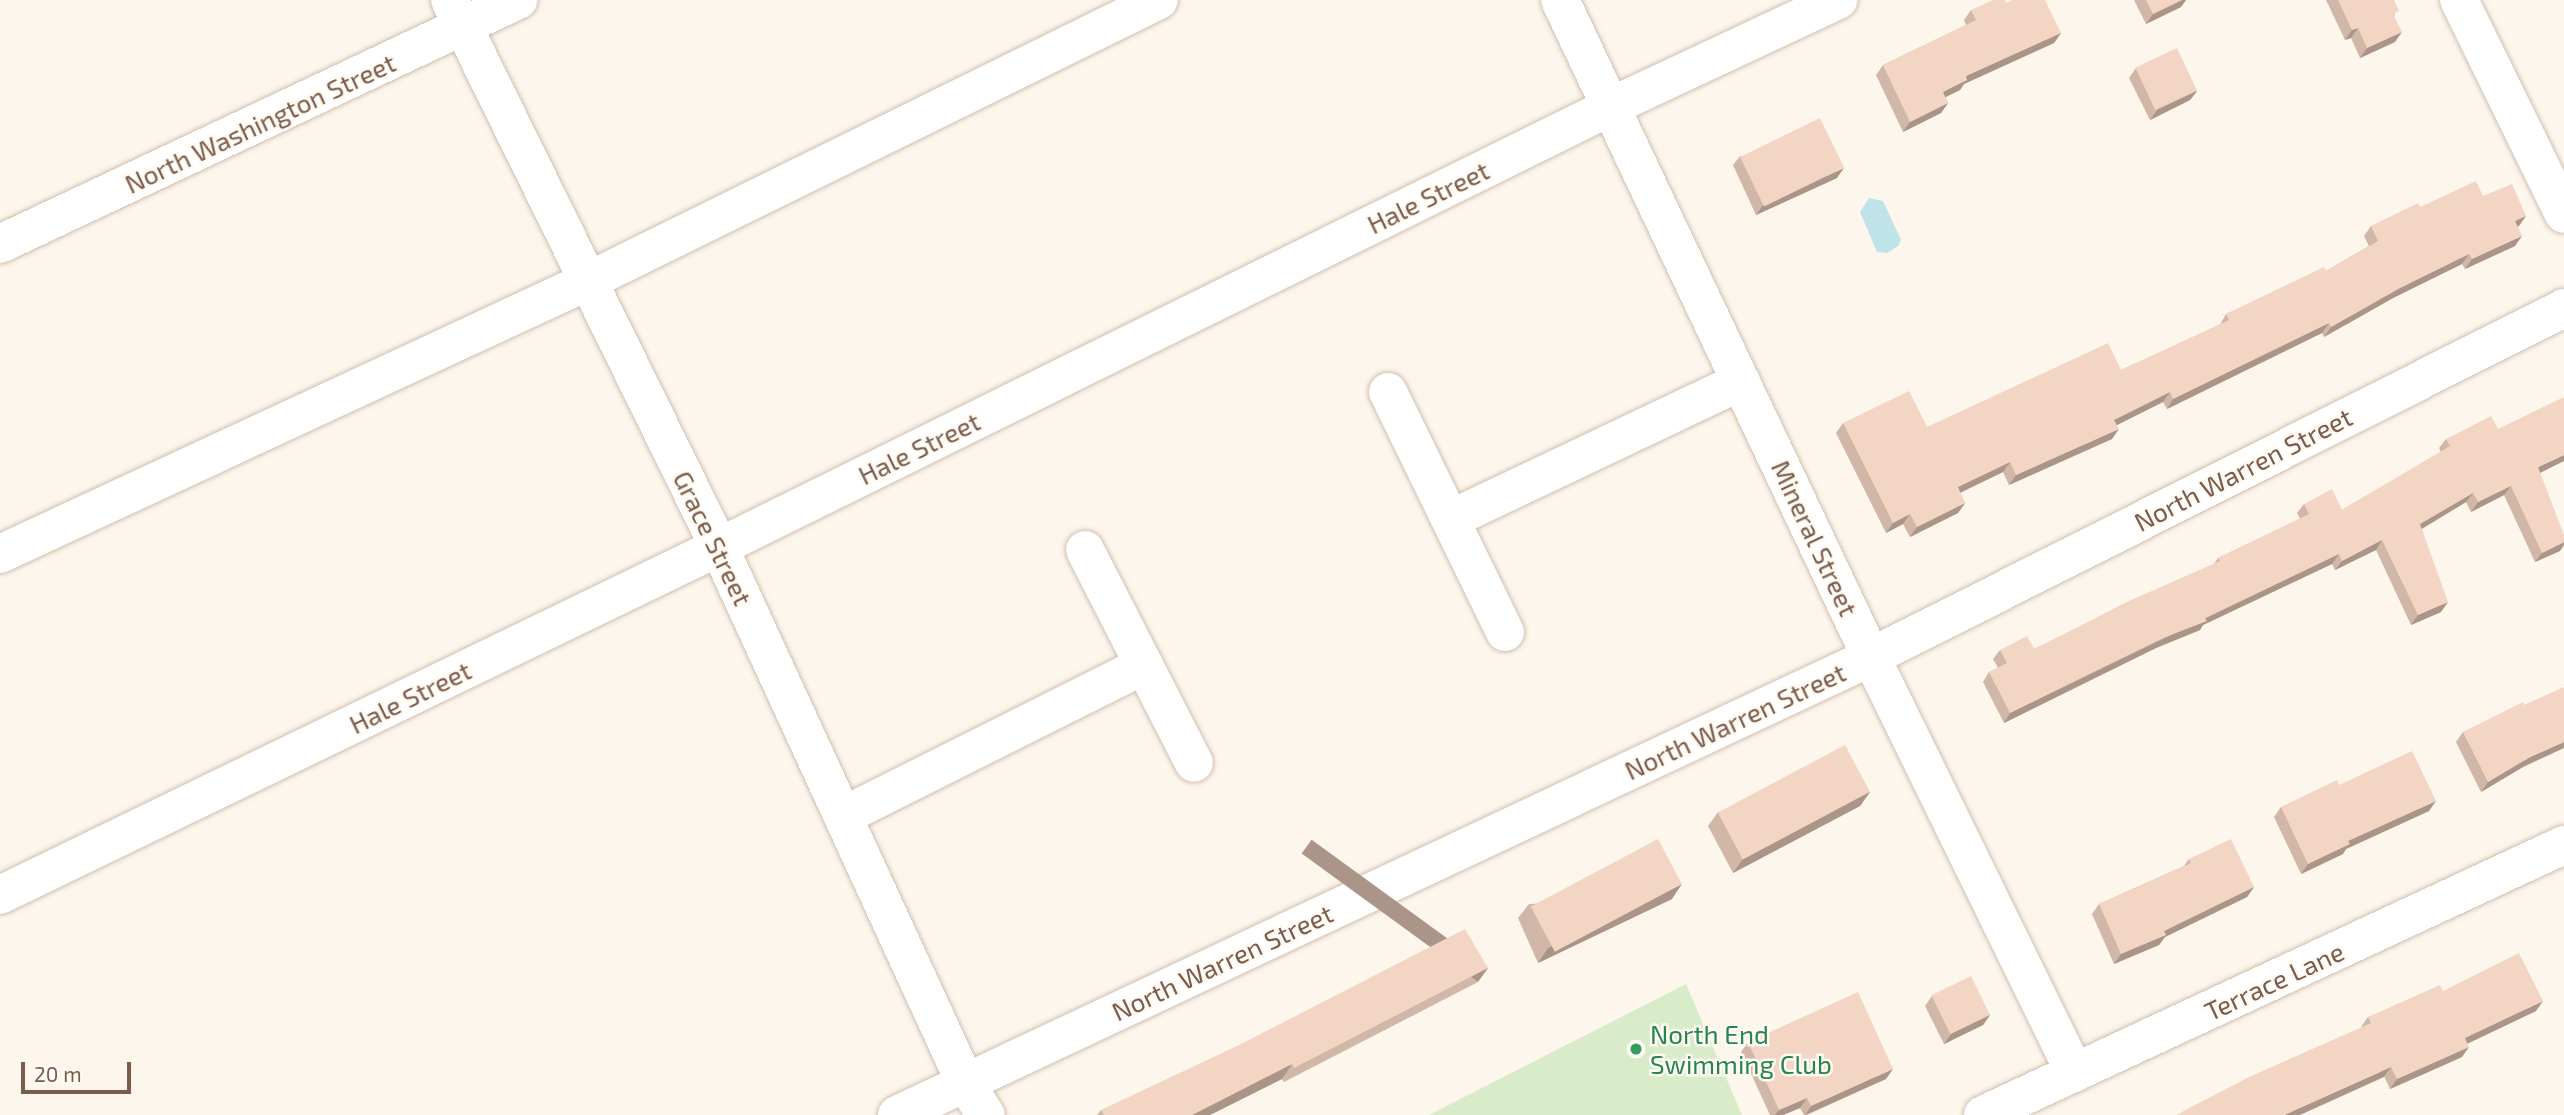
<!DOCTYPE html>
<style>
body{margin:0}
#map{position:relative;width:2564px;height:1115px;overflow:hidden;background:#fdf6ec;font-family:"Exo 2",sans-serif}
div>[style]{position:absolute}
.green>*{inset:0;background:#d8ecc9}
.water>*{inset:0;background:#bfe3e8}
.roads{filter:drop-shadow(0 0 2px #d1beb0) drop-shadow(0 0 2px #d1beb0)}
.minor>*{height:38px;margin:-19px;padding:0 19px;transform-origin:19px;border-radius:19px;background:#fff}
.wall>*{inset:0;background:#d1b7a8}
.shaded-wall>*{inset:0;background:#aa9588;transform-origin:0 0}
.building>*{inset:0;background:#f3d5c3;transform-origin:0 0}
.dots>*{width:19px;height:19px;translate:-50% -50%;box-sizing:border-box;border:4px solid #fffaf3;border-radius:50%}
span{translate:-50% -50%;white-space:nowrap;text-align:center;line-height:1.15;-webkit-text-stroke:5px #fffaf3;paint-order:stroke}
.street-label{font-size:26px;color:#7a5c4d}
.leisure-label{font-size:26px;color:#27864d}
.left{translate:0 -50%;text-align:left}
.scale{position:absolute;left:21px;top:1062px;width:110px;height:32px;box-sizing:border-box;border:4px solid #7a5c4d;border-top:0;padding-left:9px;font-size:21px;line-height:24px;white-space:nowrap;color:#7a5c4d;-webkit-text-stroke:5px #fffaf3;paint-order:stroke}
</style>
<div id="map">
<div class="green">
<div style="clip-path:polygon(1686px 984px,1742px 1115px,1429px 1115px)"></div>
</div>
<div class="water">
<div style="clip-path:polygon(1869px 198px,1883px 201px,1901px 240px,1898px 246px,1887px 253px,1877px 252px,1860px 212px)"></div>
</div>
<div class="roads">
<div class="minor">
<div style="left:450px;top:0;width:610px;rotate:63.81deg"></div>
<div style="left:719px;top:547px;width:589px;rotate:65.31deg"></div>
<div style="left:965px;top:1082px;width:39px;rotate:58deg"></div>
<div style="left:1560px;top:0;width:727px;rotate:64.67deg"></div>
<div style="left:1871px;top:657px;width:463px;rotate:63.9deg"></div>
<div style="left:2459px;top:0;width:238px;rotate:63.9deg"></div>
<div style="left:0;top:244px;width:573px;rotate:-25.22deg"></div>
<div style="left:1388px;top:392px;width:267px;rotate:64deg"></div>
<div style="left:1451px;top:519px;width:321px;rotate:-25.4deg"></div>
<div style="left:1085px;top:550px;width:239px;rotate:62.9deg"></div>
<div style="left:0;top:554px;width:648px;rotate:-24.9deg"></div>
<div style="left:588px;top:281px;width:636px;rotate:-26.2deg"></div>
<div style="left:843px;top:816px;width:337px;rotate:-26.6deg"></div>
<div style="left:0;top:895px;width:799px;rotate:-25.83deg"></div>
<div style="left:719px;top:547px;width:996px;rotate:-26.28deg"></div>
<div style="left:1612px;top:106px;width:250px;rotate:-25.1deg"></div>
<div style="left:897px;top:1115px;width:1076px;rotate:-25.18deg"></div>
<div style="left:1871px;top:657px;width:776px;rotate:-26.73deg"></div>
<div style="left:1983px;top:1115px;width:641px;rotate:-24.93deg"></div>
</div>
</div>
<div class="wall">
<div style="clip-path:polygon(2134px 0,2186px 0,2181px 7px,2146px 24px)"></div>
<div style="clip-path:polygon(2326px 0,2394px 0,2395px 42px,2360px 58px,2351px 38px,2345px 40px)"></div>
<div style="clip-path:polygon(2006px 3px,2061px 33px,2054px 43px,1964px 84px,1960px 90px,1945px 97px,1948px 103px,1941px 113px,1903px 132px,1876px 75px,1883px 65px,1966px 25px,1964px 20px,1971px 10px)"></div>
<div style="clip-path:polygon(2136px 68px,2197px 91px,2190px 100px,2150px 120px,2129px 78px)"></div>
<div style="clip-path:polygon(1740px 156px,1837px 178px,1756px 215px,1733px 165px)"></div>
<div style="clip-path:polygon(2483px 196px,2526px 216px,2518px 226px,2515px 246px,2465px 269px,2462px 264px,2393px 298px,2324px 337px,2322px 333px,2167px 409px,2163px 402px,2117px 425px,2112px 439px,2009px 485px,2003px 472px,1960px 493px,1965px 503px,1958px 513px,1910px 537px,1903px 524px,1886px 533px,1836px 433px,1843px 423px,1927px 427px,2121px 370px,2220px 325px,2226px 314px,2326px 271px,2369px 246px,2364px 236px,2371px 226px,2420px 207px)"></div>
<div style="clip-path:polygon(2498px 429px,2540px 472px,2560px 551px,2535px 562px,2504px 495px,2471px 512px,2466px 502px,2422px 529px,2441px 612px,2411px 625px,2376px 550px,2335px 570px,2332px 564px,2203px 625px,2200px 630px,2156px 648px,2004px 723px,1983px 682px,1989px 672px,1998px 668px,1993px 659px,2000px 650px,2034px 649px,2214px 564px,2218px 558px,2300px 519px,2297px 513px,2304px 504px,2342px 510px,2441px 452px,2439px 448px,2446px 439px)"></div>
<div style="clip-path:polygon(2524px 705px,2523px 767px,2481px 792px,2456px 742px,2463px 732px)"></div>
<div style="clip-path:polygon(2339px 785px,2429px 811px,2346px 849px,2343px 854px,2301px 874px,2274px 817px,2281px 807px)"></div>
<div style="clip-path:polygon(1870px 792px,1860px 806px,1733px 873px,1708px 826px,1718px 812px)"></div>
<div style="clip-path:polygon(2189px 859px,2254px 887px,2247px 897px,2165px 937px,2159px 945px,2114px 964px,2092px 914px,2099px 904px,2184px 866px)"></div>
<div style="clip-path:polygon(1672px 899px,1538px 963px,1518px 918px,1529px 904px)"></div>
<div style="clip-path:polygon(1488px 968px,1478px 982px,1284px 1082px,1282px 1079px,1210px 1115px,1097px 1115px,1101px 1110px)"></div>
<div style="clip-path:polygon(2443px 991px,2536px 1011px,2467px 1044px,2462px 1057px,2390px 1089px,2361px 1027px,2368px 1017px)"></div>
<div style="clip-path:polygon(1932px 996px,1990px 1015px,1983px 1025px,1944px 1044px,1925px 1006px)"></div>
<div style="clip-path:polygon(1748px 1042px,1886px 1079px,1807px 1115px,1804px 1115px,1800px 1108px,1783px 1115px,1770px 1115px,1741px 1052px)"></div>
</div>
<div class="shaded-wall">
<div style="clip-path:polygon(2182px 0,2186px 0,2181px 7px,2146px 24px,2153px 14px)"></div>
<div style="clip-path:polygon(2358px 28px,2351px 38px,2345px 40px,2352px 30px)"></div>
<div style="clip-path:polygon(2402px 32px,2395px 42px,2360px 58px,2367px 48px)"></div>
<div style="clip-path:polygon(2061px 33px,2054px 43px,1964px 84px,1960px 90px,1936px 102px,1943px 92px,1966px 76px)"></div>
<div style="clip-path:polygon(2197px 91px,2190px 100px,2150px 120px,2157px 110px)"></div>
<div style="clip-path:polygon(1948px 103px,1941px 113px,1903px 132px,1910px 122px)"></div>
<div style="clip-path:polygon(1844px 168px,1837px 178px,1756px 215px,1763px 205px)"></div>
<div style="clip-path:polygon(2526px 216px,2519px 226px,2508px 231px,2515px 221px)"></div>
<div style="clip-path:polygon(2522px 236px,2515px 246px,2465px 269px,2472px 259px)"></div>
<div style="clip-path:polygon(2469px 254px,2462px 264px,2393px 298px,2324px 337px,2331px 327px,2400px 288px)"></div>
<div style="clip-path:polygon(2329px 323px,2322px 333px,2167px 409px,2173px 399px)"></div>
<div style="clip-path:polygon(2170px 392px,2163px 402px,2107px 430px,2114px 420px)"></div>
<div style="clip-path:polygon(2119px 429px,2112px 439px,2009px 485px,2016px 475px)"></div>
<div style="clip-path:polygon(2564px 455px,2564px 461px,2532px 477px,2538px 467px)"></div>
<div style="clip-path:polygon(2010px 462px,2003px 472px,1951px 497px,1958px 487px)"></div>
<div style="clip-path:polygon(2511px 486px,2504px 495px,2471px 512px,2478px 502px)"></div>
<div style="clip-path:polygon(2473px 493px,2466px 502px,2413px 534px,2420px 524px)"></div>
<div style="clip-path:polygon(1965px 503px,1958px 513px,1910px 537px,1917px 527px)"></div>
<div style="clip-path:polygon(1910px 514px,1903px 524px,1886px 533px,1893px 523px)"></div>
<div style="clip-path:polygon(2382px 540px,2376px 550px,2335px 570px,2342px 561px)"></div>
<div style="clip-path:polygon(2564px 542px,2564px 545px,2560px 551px,2535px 562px,2542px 553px)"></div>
<div style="clip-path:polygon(2339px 554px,2332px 564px,2203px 625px,2200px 630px,2156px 648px,2004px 723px,2010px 713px)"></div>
<div style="clip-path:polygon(2448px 602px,2441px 612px,2411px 625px,2418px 615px)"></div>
<div style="clip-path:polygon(2564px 742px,2564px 748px,2523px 767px,2481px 792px,2488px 782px,2530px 757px)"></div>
<div style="clip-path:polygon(1870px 792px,1860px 806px,1733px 873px,1743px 859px)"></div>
<div style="clip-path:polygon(2436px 801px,2429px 811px,2346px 849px,2343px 854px,2301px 874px,2308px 864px,2348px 841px)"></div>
<div style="clip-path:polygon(1682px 884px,1672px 899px,1538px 963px,1548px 948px)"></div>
<div style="clip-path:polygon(2254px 887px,2247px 897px,2165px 937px,2159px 945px,2114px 964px,2121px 954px,2164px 931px)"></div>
<div style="left:1488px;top:968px;width:17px;height:218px;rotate:126deg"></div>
<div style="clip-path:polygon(2543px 1001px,2536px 1011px,2458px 1048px,2465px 1038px)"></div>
<div style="clip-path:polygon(1990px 1015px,1983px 1025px,1944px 1044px,1951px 1034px)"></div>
<div style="clip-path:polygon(2469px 1047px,2462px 1057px,2390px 1089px,2397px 1079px)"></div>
<div style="clip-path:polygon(1292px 1064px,1282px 1079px,1210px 1115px,1192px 1115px)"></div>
<div style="clip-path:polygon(2391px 1067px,2384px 1077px,2300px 1115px,2284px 1115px)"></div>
<div style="clip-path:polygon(1893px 1069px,1886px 1079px,1805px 1115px,1811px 1106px)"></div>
<div style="clip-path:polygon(1807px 1098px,1800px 1108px,1783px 1115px,1775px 1115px,1779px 1110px)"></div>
</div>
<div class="building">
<div style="clip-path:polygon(1993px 0,2005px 0,2006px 3px,2012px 0,2045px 0,2061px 33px,1966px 76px,1967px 80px,1943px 92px,1948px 103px,1910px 122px,1883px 65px,1976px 20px,1971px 10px)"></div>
<div style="clip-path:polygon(2146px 0,2182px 0,2153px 14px)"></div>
<div style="clip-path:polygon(2338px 0,2394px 0,2399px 11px,2393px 14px,2402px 32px,2367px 48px,2358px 28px,2352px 30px)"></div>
<div style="left:2177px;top:48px;width:47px;height:46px;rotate:65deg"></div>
<div style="left:1820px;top:118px;width:55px;height:89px;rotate:64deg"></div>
<div style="clip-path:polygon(2476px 181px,2483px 196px,2512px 184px,2526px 216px,2515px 221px,2522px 236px,2472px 259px,2469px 254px,2400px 288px,2331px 327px,2329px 323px,2173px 399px,2170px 392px,2114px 420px,2119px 429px,2016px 475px,2010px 462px,1958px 487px,1965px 503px,1917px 527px,1910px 514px,1893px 523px,1843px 423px,1909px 391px,1927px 427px,2108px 343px,2121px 370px,2229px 320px,2226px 314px,2324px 267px,2326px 271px,2378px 241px,2371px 226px,2418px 203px,2420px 207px)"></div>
<div style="clip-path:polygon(2564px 397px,2564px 455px,2538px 467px,2564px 535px,2564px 542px,2542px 553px,2511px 486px,2478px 502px,2473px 493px,2420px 524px,2448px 602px,2418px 615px,2382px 540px,2342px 561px,2339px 554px,2205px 618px,2207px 621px,2163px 638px,2010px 713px,1989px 672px,2007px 663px,2000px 650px,2027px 636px,2034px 649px,2129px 601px,2220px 561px,2218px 558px,2309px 514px,2304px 504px,2332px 489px,2342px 510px,2450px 446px,2446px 439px,2491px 416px,2498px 429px)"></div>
<div style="clip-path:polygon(2564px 687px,2564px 742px,2530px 757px,2488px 782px,2463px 732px,2523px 702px,2524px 705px)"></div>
<div style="left:1845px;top:745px;width:53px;height:144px;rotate:62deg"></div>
<div style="clip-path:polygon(2412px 751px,2436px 801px,2348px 841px,2350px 844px,2308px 864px,2281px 807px,2337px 780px,2339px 785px)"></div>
<div style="left:1658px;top:839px;width:51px;height:144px;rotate:62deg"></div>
<div style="clip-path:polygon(2231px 839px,2254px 887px,2164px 931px,2166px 935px,2121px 954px,2099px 904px,2191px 863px,2189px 859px)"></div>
<div style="clip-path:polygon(1465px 929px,1488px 968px,1294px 1068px,1292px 1064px,1192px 1115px,1104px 1115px,1101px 1110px,1239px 1045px)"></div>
<div style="clip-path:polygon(2519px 953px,2543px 1001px,2465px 1038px,2469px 1047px,2397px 1079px,2391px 1067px,2284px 1115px,2176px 1115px,2249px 1077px,2371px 1023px,2368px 1017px,2440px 985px,2443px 991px)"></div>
<div style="left:1971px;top:976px;width:43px;height:44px;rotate:64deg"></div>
<div style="clip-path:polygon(1858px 992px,1893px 1069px,1811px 1106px,1807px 1098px,1779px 1110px,1748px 1042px)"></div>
</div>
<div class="dots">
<div style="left:1636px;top:1049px;background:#2e9e5b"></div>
</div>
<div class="street-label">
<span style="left:260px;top:123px;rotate:-25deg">North Washington Street</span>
<span style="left:1428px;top:197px;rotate:-26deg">Hale Street</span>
<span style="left:919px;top:448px;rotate:-26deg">Hale Street</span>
<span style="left:2243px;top:469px;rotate:-27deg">North Warren Street</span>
<span style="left:713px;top:538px;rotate:64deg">Grace Street</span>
<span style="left:1815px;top:538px;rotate:65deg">Mineral Street</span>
<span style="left:410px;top:697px;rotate:-26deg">Hale Street</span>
<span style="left:1735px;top:721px;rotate:-25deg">North Warren Street</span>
<span style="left:1222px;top:962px;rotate:-25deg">North Warren Street</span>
<span style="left:2274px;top:981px;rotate:-25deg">Terrace Lane</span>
</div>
<div class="leisure-label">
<span class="left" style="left:1650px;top:1049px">North End<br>Swimming Club</span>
</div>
<div class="scale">20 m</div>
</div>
